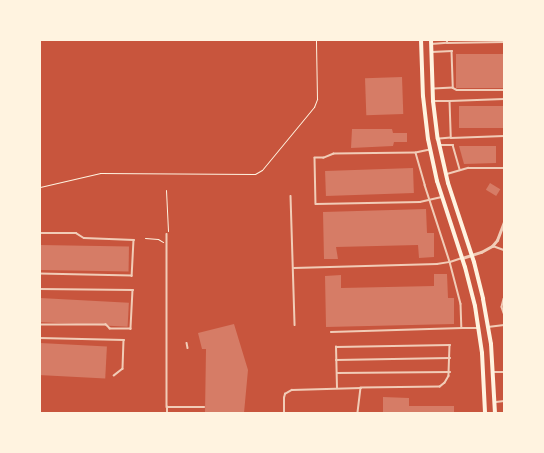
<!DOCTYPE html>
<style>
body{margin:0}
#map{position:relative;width:544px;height:453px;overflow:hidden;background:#c8553d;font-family:Lato,sans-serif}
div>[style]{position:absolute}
.building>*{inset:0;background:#d67c66;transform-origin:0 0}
.path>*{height:1px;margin:-0.5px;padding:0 0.5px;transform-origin:0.5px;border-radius:0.5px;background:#fff3e0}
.service>*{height:1.5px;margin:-0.75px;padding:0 0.75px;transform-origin:0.75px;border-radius:0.75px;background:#f1ccb7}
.minor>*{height:3px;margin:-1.5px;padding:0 1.5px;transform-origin:1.5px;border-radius:1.5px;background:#f1ccb7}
.secondary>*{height:4px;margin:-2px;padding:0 2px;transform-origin:2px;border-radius:2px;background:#fff3e0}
span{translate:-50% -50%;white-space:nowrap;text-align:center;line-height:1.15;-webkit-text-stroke:3px #fff3e0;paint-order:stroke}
.frame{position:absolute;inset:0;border:41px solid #fff3e0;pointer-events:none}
</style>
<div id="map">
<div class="building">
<div style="left:504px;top:54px;width:34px;height:48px;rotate:90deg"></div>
<div style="left:402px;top:77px;width:37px;height:37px;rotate:88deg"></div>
<div style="left:459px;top:106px;width:45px;height:22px"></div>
<div style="clip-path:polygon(352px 129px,392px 129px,393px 133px,407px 133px,407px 142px,394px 142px,393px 146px,351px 148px)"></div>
<div style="clip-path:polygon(459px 146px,496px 146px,496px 163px,464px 164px)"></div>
<div style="left:413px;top:168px;width:25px;height:88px;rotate:88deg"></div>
<div style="left:490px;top:183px;width:12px;height:8px;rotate:31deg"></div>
<div style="clip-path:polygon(426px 209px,427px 233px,434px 233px,434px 257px,419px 258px,418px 245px,336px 247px,338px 259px,324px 259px,323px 212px)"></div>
<div style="left:40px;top:245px;width:89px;height:25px;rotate:1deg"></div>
<div style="clip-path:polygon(434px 274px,447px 274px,448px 298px,454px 298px,454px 324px,326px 327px,325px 276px,341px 275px,341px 288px,434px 286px)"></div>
<div style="left:40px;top:298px;width:89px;height:24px;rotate:3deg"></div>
<div style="clip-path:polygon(234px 324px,248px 370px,244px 413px,205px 413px,206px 349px,202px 349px,198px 333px)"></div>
<div style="left:40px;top:343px;width:67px;height:32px;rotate:3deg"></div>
<div style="clip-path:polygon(383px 397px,409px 398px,409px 406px,454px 406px,454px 413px,383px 413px)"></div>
</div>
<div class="path">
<div style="left:40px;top:187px;width:62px;rotate:-13.1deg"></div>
<div style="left:100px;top:173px;width:155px;rotate:0.4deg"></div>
<div style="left:255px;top:174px;width:8px;rotate:-30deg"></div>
<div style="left:262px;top:170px;width:82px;rotate:-50.5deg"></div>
<div style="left:314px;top:107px;width:9px;rotate:-69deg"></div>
<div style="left:317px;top:99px;width:59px;rotate:-91deg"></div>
<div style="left:166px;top:190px;width:41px;rotate:87.2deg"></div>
<div style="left:145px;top:238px;width:13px;rotate:4deg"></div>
<div style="left:158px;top:239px;width:6px;rotate:31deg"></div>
</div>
<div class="service">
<div style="left:325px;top:40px;width:39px"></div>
<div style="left:447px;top:43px;width:57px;rotate:-1deg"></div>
<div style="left:431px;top:44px;width:16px;rotate:-4deg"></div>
<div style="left:447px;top:43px;width:3px;rotate:-90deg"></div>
<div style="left:432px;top:52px;width:20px;rotate:-3deg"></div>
<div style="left:452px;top:51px;width:37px;rotate:88deg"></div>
<div style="left:453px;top:88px;width:19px;rotate:177deg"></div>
<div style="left:453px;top:88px;width:4px;rotate:27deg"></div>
<div style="left:457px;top:90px;width:47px"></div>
<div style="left:433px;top:101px;width:17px"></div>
<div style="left:450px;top:101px;width:37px;rotate:88deg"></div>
<div style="left:451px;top:138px;width:11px;rotate:175deg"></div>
<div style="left:450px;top:101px;width:54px;rotate:-2.1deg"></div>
<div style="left:451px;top:138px;width:53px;rotate:-2.2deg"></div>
<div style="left:441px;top:145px;width:12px"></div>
<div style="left:453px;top:145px;width:26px;rotate:74deg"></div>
<div style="left:430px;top:150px;width:14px;rotate:168deg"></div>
<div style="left:416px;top:153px;width:33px;rotate:74deg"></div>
<div style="left:425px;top:185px;width:81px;rotate:72deg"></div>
<div style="left:450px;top:262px;width:43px;rotate:75.3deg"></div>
<div style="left:461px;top:304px;width:24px;rotate:88deg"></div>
<div style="left:462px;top:328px;width:15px"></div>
<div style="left:416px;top:153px;width:82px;rotate:179.3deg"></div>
<div style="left:334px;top:154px;width:11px;rotate:158deg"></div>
<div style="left:324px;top:158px;width:9px;rotate:180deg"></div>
<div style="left:315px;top:158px;width:46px;rotate:88.8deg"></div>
<div style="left:316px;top:204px;width:104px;rotate:-1.1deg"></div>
<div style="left:420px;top:202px;width:23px;rotate:-13deg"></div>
<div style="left:447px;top:174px;width:22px;rotate:-16deg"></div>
<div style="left:468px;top:168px;width:36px"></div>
<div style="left:291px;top:196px;width:129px;rotate:88.2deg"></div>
<div style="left:40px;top:233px;width:36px"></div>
<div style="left:76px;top:233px;width:9px;rotate:32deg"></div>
<div style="left:84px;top:238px;width:50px;rotate:2.3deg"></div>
<div style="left:134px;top:240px;width:36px;rotate:93deg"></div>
<div style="left:132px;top:276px;width:92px;rotate:-178.8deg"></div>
<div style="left:167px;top:234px;width:173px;rotate:90deg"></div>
<div style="left:493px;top:246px;width:12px;rotate:20deg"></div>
<div style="left:294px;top:268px;width:143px;rotate:-1.6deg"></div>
<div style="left:437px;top:264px;width:13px;rotate:-9deg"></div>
<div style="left:450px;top:262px;width:13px;rotate:-18deg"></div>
<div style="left:40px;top:289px;width:93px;rotate:0.6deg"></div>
<div style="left:133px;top:290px;width:39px;rotate:93deg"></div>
<div style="left:131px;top:329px;width:21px;rotate:180deg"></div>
<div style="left:110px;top:329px;width:6px;rotate:-135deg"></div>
<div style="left:106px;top:325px;width:66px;rotate:180deg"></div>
<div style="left:504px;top:299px;width:8px;rotate:104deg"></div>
<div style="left:502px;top:307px;width:6px;rotate:72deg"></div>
<div style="left:488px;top:327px;width:16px;rotate:-7deg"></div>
<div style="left:331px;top:332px;width:131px;rotate:-1.7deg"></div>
<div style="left:40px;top:338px;width:84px;rotate:1.4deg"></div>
<div style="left:124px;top:340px;width:29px;rotate:92deg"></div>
<div style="left:123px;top:369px;width:11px;rotate:142deg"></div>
<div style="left:187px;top:343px;width:5px;rotate:79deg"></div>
<div style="left:336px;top:360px;width:114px;rotate:-1deg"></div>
<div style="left:493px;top:372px;width:11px"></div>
<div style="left:337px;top:373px;width:113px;rotate:-0.5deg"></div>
<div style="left:337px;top:388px;width:41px;rotate:-91.4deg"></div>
<div style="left:336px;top:347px;width:114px;rotate:-1deg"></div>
<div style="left:450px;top:345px;width:31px;rotate:92deg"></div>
<div style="left:449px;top:376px;width:8px;rotate:120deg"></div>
<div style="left:445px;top:383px;width:6px;rotate:141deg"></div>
<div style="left:440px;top:387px;width:79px;rotate:179.3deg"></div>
<div style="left:496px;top:402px;width:8px;rotate:-7deg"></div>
<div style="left:167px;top:413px;width:6px;rotate:-90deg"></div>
<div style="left:167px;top:407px;width:37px"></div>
<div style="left:284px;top:413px;width:15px;rotate:-90deg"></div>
<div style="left:284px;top:398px;width:4px;rotate:-76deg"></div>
<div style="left:285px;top:394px;width:8px;rotate:-30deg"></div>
<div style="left:292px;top:390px;width:69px;rotate:-1.7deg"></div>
<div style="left:361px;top:388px;width:25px;rotate:97deg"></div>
</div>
<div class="minor">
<div style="left:462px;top:258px;width:20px;rotate:-18deg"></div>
<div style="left:481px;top:252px;width:13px;rotate:-29deg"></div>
<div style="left:492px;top:246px;width:8px;rotate:-50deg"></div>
<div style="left:497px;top:240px;width:19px;rotate:-69deg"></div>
</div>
<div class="secondary">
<div style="left:421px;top:40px;width:56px;rotate:88deg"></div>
<div style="left:423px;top:96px;width:43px;rotate:83.4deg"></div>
<div style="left:428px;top:139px;width:43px;rotate:77.9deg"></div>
<div style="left:437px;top:181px;width:90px;rotate:72deg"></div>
<div style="left:465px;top:267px;width:40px;rotate:75.6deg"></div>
<div style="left:475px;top:306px;width:48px;rotate:81.5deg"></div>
<div style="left:482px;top:353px;width:60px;rotate:87.1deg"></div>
<div style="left:431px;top:40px;width:61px;rotate:88.1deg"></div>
<div style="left:433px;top:101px;width:38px;rotate:83deg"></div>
<div style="left:438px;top:139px;width:45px;rotate:77.2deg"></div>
<div style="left:448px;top:183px;width:83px;rotate:71.8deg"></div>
<div style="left:474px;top:262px;width:38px;rotate:76deg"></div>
<div style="left:483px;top:299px;width:46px;rotate:79.9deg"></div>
<div style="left:491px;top:344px;width:69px;rotate:86.7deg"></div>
</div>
<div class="frame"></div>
</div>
